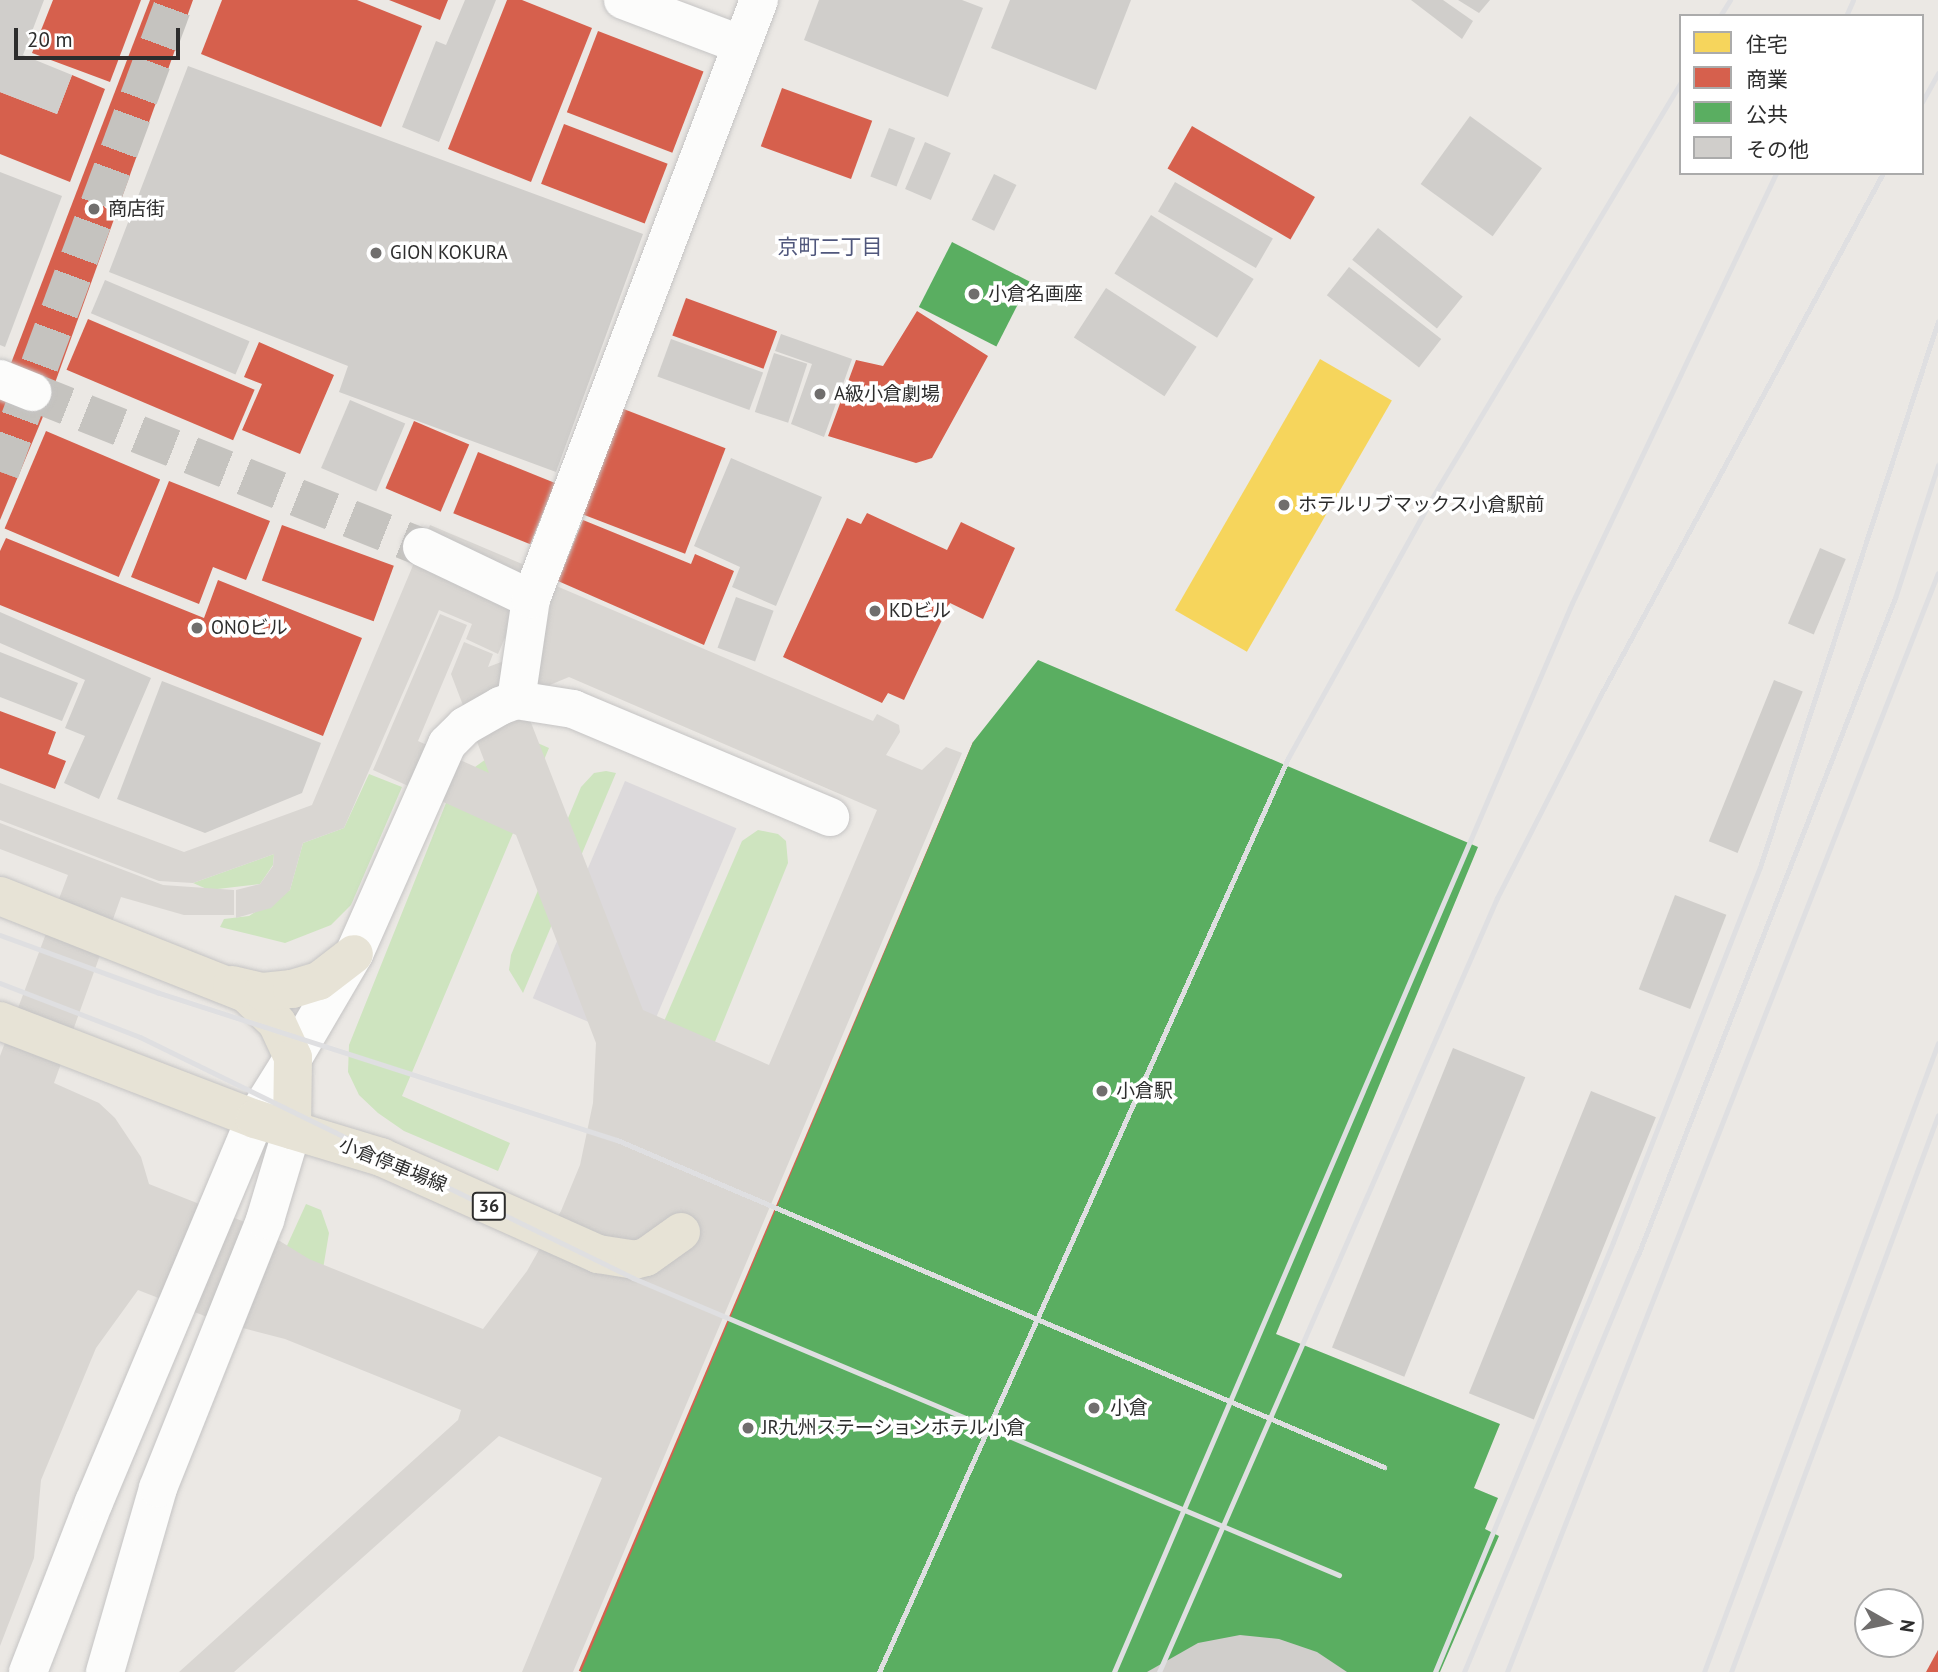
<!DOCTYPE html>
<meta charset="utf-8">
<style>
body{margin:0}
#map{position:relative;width:1938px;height:1672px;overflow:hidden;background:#ebe8e4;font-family:"PT Sans","Noto Sans JP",sans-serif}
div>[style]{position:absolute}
.industrial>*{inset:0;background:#dcd9db;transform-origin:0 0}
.green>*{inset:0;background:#cee4bf}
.plaza>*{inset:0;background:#d9d6d2}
.homes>*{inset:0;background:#f6d55c;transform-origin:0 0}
.shops>*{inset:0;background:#d6604d;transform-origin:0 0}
.public>*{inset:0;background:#5aae61;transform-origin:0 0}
.building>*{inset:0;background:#d0cecb;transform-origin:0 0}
.pedestrian-tunnel>*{height:38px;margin-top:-19px;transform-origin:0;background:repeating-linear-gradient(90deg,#c5c3bf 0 38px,transparent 0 57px)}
.roads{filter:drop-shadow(0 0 2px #c5c4c4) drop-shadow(0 0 2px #c5c4c4)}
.pedestrian>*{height:38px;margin:-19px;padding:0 19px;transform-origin:19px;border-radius:19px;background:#fcfcfb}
.minor>*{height:38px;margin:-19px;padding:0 19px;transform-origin:19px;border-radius:19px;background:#fcfcfb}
.tertiary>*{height:38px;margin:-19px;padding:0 19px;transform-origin:19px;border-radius:19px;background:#fcfcfb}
.primary>*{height:38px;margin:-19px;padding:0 19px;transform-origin:19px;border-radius:19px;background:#e7e3d6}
.rail>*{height:5px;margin:-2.5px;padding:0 2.5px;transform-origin:2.5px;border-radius:2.5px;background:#dfdfe1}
.dots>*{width:19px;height:19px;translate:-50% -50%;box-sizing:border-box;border:4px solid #fff;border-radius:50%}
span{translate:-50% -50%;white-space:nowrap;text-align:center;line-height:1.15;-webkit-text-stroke:7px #fff;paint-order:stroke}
.shield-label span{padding:2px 5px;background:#fff;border:2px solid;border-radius:5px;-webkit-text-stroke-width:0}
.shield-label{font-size:18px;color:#2d2d2d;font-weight:700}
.poi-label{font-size:19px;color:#2d2d2d}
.left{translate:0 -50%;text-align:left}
.street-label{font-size:19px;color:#2d2d2d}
.neighbourhood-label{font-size:21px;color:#50577c}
.legend{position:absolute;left:1679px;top:14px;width:245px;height:161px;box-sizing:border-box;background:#fff;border:2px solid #ababab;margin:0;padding:9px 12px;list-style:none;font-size:21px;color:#2d2d2d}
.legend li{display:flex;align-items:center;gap:14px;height:35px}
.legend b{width:35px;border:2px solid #ababab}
.north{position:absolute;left:1854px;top:1588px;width:70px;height:70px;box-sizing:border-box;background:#fff;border:2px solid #ababab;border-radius:50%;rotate:99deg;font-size:19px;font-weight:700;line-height:28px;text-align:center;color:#2d2d2d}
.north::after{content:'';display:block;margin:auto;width:24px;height:32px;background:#706e6d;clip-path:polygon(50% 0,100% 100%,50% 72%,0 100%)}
.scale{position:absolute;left:14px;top:28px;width:166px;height:32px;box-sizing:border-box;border:4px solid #2d2d2d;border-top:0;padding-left:9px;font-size:21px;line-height:24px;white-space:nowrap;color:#2d2d2d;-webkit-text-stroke:5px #fff;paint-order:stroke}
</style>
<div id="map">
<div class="industrial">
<div style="left:625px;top:781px;width:121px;height:236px;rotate:23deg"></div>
</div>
<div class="green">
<div style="clip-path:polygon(533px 741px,549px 748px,402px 1096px,510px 1143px,498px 1171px,404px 1131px,378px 1113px,359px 1095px,348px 1072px,349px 1045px,446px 803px,475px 767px,493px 754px)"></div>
<div style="clip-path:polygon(606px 771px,616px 773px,523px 993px,509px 970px,511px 955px,581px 787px,594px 773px)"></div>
<div style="clip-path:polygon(369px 774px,402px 787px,351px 905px,331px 925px,285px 943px,220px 927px,224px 919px,249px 916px,290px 890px,303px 843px,344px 828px)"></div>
<div style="clip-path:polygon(758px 830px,778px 834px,786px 841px,788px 863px,712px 1049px,662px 1026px,742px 841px)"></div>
<div style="clip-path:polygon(274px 854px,273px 865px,260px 884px,209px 890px,193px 883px)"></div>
<div style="clip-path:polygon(306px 1204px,321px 1210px,329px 1233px,322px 1275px,265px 1294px)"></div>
</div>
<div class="plaza">
<div style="clip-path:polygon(430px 525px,534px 569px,498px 654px,466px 639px,472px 624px,439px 610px,344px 828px,303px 843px,290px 890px,271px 908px,236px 918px,236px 890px,260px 884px,273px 866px,274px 854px,193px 883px,159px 881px,0 820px,0 783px,184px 852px,312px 805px)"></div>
<div style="clip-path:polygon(evenodd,554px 585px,873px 721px,877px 714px,899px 725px,900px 732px,886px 755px,922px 770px,946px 747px,962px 753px,573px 1672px,522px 1672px,602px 1478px,499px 1436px,234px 1672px,179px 1672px,458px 1420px,461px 1410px,285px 1339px,220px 1322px,138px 1290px,96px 1348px,41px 1480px,34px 1558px,0 1646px,0 1056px,68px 875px,0 849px,0 823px,163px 885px,234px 890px,234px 915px,184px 915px,121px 897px,54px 1083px,99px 1103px,115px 1118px,141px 1157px,149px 1184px,257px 1227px,309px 1259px,483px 1329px,527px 1271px,561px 1211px,580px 1165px,593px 1103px,596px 1043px,516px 835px,373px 770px,440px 614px,467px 625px,418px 741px,489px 773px,451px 674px,464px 642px,493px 654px,488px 667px,542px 647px,554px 585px,569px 677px,877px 810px,769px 1065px,643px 1010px,521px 697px,569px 677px)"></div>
</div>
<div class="homes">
<div style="left:1320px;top:359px;width:83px;height:290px;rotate:30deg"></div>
</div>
<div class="shops">
<div style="clip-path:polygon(53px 0,141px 0,110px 82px,32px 53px)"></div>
<div style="clip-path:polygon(150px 0,193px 0,42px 419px,0 520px,0 392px)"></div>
<div style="clip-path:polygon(222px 0,357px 0,422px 26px,381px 127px,201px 54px)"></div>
<div style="clip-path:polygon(389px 0,448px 0,440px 20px)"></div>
<div style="clip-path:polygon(507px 0,522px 0,592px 28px,531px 182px,448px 149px)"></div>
<div style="left:598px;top:31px;width:113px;height:87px;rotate:21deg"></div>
<div style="clip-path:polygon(72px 75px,105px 89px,70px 182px,0 154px,0 92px,57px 114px)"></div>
<div style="left:782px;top:88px;width:96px;height:62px;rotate:20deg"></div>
<div style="left:564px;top:124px;width:111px;height:64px;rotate:21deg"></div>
<div style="left:1192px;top:126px;width:142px;height:49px;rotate:30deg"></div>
<div style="left:686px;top:298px;width:97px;height:40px;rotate:20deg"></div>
<div style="clip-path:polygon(917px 311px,988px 356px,932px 458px,916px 463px,828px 436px,856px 360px,883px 366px)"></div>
<div style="left:88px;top:319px;width:181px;height:55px;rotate:23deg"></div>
<div style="clip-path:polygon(259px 342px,334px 375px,300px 454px,242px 430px,262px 384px,244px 377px)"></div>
<div style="left:621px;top:408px;width:112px;height:113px;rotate:21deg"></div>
<div style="left:414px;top:421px;width:60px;height:73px;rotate:23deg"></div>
<div style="left:46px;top:431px;width:124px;height:106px;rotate:23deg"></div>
<div style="left:478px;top:452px;width:83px;height:66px;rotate:22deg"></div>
<div style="clip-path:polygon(169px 481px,270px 521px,246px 580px,213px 567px,199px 604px,131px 577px)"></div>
<div style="clip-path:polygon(867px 513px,947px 550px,961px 522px,1015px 548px,983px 619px,950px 603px,904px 700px,888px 693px,882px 703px,783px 657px,847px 518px,861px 524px)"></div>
<div style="clip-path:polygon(583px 520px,691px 564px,695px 554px,734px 571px,704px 645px,558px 581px)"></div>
<div style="left:282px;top:525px;width:119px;height:59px;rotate:20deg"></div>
<div style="clip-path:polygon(6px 538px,204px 618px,218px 580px,362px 638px,323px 736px,0 605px,0 551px)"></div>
<div style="clip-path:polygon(0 711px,56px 732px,48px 754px,66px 761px,55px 789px,0 768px)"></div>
<div style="left:973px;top:742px;width:292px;height:1009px;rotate:23deg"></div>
<div style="clip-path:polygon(1938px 1650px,1938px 1672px,1926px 1672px)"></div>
</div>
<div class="public">
<div style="left:952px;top:242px;width:87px;height:73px;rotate:27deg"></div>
<div style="clip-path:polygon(1038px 660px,1478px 847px,1276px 1334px,1500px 1424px,1474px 1488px,1498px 1498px,1485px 1529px,1499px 1536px,1440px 1672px,581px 1672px,973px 742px)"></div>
</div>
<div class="building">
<div style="clip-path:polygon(0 0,44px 0,23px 55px,72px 75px,57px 114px,0 92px)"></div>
<div style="clip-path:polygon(465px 0,496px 0,439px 142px,402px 127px,436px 41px,446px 45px)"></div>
<div style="clip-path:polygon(819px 0,962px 0,983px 8px,948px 97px,804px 40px)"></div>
<div style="clip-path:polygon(1010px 0,1131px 0,1096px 90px,991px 48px)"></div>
<div style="clip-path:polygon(1411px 0,1443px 0,1473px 21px,1462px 39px)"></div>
<div style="clip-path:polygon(1458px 0,1490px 0,1479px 13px)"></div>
<div style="clip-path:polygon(188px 66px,643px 234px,556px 472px,339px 392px,348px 366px,109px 272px)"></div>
<div style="left:1470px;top:116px;width:89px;height:84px;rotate:36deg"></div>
<div style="left:889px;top:128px;width:28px;height:52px;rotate:21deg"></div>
<div style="left:925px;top:142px;width:28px;height:51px;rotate:23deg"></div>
<div style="clip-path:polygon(0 172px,62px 196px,5px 347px,0 345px)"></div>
<div style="left:994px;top:174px;width:25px;height:51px;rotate:26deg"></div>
<div style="left:1175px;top:182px;width:113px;height:34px;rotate:30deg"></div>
<div style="left:1151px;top:215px;width:121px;height:69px;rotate:32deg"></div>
<div style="left:1378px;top:228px;width:109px;height:41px;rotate:39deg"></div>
<div style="left:1349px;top:267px;width:117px;height:36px;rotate:38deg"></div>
<div style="left:105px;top:280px;width:157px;height:36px;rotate:23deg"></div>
<div style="left:1106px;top:288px;width:108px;height:59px;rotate:33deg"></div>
<div style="clip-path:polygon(781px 334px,852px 359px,824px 437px,791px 424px,812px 364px,775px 351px)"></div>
<div style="left:671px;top:339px;width:98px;height:40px;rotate:20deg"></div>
<div style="left:774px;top:353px;width:35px;height:62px;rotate:18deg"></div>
<div style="left:350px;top:400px;width:60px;height:74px;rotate:23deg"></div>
<div style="clip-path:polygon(731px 458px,822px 497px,776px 606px,732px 587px,740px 567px,694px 546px)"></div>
<div style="left:1820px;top:548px;width:28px;height:82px;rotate:23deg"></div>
<div style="left:736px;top:597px;width:40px;height:54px;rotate:20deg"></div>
<div style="clip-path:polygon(0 612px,151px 678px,99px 799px,64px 783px,85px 736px,65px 728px,85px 680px,0 643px)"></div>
<div style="clip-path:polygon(0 652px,78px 683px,62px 721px,0 697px)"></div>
<div style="left:1774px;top:680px;width:31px;height:174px;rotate:22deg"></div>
<div style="clip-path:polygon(162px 681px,321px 743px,302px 793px,205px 833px,117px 799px)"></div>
<div style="left:1675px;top:895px;width:55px;height:101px;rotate:21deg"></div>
<div style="left:1453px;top:1048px;width:78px;height:323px;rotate:22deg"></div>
<div style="left:1591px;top:1091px;width:70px;height:326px;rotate:22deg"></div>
<div style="clip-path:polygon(1240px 1635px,1279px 1639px,1317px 1652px,1347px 1672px,1147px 1672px,1198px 1643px)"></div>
</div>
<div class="pedestrian-tunnel">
<div style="left:32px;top:392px;width:420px;rotate:21.7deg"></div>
<div style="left:0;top:472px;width:503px;rotate:-69.66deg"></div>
</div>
<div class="roads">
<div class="pedestrian">
<div style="left:623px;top:0;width:127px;rotate:20.7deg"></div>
<div style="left:422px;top:547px;width:121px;rotate:25.5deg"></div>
</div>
<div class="minor">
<div style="left:0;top:379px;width:35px;rotate:22deg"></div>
<div style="left:516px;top:700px;width:102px;rotate:-81.6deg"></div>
<div style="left:531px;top:599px;width:641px;rotate:-69.16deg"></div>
<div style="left:293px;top:1058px;width:121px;rotate:-59.6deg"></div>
<div style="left:354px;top:954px;width:230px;rotate:-66.1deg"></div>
<div style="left:447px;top:744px;width:25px;rotate:-45deg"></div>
<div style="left:465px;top:726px;width:40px;rotate:-29.7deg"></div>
<div style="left:500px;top:706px;width:17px;rotate:-21deg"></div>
<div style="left:516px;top:700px;width:58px;rotate:9deg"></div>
<div style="left:573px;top:709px;width:279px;rotate:22.8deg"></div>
</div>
<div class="tertiary">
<div style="left:28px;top:1672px;width:182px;rotate:-68.8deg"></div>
<div style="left:94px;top:1502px;width:415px;rotate:-67.2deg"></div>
<div style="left:255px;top:1119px;width:72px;rotate:-58.1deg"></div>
<div style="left:105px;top:1672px;width:191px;rotate:-73.9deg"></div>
<div style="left:158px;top:1488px;width:289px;rotate:-68.2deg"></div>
<div style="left:265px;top:1220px;width:94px;rotate:-73.3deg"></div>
</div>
<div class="primary">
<div style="left:0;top:896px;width:266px;rotate:21.6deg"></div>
<div style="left:247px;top:994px;width:42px;rotate:44deg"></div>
<div style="left:277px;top:1023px;width:38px;rotate:65deg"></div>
<div style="left:293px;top:1058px;width:72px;rotate:90.8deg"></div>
<div style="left:232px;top:985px;width:32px;rotate:13deg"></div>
<div style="left:263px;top:992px;width:29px;rotate:-6deg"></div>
<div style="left:292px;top:989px;width:28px;rotate:-17deg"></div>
<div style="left:319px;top:981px;width:44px;rotate:-37.6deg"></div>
<div style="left:0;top:1021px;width:273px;rotate:21deg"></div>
<div style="left:255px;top:1119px;width:132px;rotate:16.8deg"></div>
<div style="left:381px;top:1157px;width:238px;rotate:24.1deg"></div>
<div style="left:598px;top:1254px;width:36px;rotate:9deg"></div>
<div style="left:634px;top:1260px;width:12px;rotate:-14deg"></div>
<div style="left:646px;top:1257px;width:43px;rotate:-35.5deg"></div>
</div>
</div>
<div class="rail">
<div style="left:1720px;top:16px;width:19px;rotate:-58deg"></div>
<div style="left:1846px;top:16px;width:17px;rotate:-66deg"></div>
<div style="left:1922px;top:102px;width:33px;rotate:-61deg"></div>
<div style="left:0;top:935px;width:169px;rotate:20deg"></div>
<div style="left:159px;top:993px;width:481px;rotate:17.8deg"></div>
<div style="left:617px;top:1140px;width:834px;rotate:23.09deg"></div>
<div style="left:0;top:983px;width:150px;rotate:21.1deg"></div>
<div style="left:140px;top:1037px;width:549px;rotate:26.05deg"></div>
<div style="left:633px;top:1278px;width:766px;rotate:22.82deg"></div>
<div style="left:879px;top:1672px;width:1001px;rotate:-65.89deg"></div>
<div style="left:1288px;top:758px;width:297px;rotate:-61deg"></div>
<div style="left:1432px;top:498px;width:485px;rotate:-59.1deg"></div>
<div style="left:1114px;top:1672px;width:1163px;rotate:-66.81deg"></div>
<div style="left:1572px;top:603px;width:476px;rotate:-64.6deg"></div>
<div style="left:1159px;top:1672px;width:845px;rotate:-66.41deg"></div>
<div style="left:1497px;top:898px;width:227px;rotate:-63deg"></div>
<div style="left:1600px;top:696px;width:595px;rotate:-61.58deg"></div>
<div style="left:1435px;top:1672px;width:465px;rotate:-67.5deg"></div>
<div style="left:1613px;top:1242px;width:403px;rotate:-68.6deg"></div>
<div style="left:1760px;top:867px;width:574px;rotate:-71.94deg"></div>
<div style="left:1464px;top:1672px;width:452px;rotate:-67.4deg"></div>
<div style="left:1638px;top:1255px;width:705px;rotate:-68.64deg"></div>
<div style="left:1895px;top:598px;width:140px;rotate:-72.1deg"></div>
<div style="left:1507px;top:1672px;width:1180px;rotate:-68.59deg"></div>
<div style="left:1704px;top:1672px;width:671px;rotate:-69.59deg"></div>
<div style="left:1731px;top:1672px;width:594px;rotate:-69.61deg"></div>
</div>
<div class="dots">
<div style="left:94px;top:209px;background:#706e6d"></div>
<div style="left:376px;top:253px;background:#706e6d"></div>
<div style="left:974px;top:294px;background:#706e6d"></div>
<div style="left:820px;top:394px;background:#706e6d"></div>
<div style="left:1284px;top:505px;background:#706e6d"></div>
<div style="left:875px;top:611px;background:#706e6d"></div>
<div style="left:197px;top:628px;background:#706e6d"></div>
<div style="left:1102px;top:1091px;background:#706e6d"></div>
<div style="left:1094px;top:1408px;background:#706e6d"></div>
<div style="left:748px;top:1428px;background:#706e6d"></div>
</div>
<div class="shield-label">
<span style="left:489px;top:1206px">36</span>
</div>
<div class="poi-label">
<span class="left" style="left:108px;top:209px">商店街</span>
<span class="left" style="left:390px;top:253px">GION KOKURA</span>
<span class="left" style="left:988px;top:294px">小倉名画座</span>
<span class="left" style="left:834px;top:394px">A級小倉劇場</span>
<span class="left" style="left:1298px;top:505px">ホテルリブマックス小倉駅前</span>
<span class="left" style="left:889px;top:611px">KDビル</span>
<span class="left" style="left:211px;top:628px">ONOビル</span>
<span class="left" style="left:1116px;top:1091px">小倉駅</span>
<span class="left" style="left:1110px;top:1408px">小倉</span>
<span class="left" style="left:762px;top:1428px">JR九州ステーションホテル小倉</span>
</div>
<div class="street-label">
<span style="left:393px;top:1165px;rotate:22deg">小倉停車場線</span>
</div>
<div class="neighbourhood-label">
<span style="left:830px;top:247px">京町二丁目</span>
</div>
<ul class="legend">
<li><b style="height:19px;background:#f6d55c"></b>住宅</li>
<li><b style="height:19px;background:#d6604d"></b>商業</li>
<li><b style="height:19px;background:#5aae61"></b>公共</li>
<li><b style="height:19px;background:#d0cecb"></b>その他</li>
</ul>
<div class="north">N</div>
<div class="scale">20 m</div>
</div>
